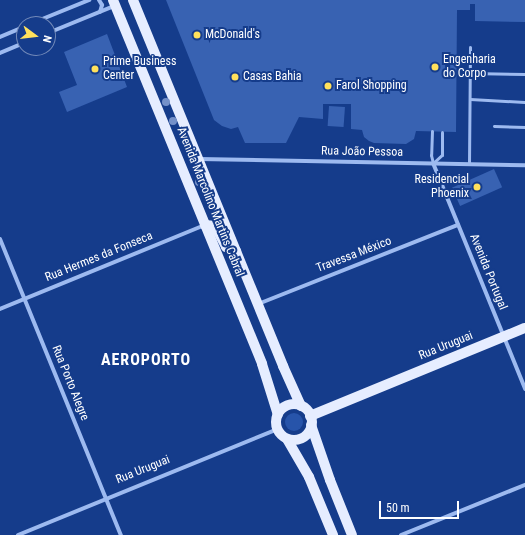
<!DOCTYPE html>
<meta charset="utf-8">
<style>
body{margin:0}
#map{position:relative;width:525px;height:535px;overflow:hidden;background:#153c8b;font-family:"Roboto Condensed",sans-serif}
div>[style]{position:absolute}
.green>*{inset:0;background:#2754aa}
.round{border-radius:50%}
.building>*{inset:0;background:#3862b2;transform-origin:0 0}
.lane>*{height:3px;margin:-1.5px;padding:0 1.5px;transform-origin:1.5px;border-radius:1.5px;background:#9dbaf0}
.street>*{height:4px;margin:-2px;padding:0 2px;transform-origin:2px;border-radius:2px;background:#9dbaf0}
.primary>*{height:10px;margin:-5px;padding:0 5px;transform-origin:5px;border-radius:5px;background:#e6edff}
.primary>.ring{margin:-5px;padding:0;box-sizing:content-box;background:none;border:10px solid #e6edff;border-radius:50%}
.trees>*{width:8px;height:8px;margin:-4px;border-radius:50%;background:#7591c9}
.dots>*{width:11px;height:11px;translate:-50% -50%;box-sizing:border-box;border:2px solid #153c8b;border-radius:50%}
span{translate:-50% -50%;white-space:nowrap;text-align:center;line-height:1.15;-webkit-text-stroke:4px #153c8b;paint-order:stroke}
.poi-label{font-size:12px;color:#fff}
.left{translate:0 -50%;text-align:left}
.right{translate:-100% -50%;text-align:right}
.street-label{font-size:12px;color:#fff}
.district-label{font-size:16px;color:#fff;font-weight:700;letter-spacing:1px}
.north{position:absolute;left:16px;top:16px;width:40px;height:40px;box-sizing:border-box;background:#153c8b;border:1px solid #738ab9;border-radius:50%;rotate:105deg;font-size:11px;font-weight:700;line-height:16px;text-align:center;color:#fff}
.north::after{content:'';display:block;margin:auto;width:14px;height:18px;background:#ffe15c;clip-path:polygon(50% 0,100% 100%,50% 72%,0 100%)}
.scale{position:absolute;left:379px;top:501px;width:80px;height:18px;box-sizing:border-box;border:2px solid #fff;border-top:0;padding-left:5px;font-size:12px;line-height:14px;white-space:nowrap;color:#fff;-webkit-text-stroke:3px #153c8b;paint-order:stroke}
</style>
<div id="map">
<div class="green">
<div class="round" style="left:285px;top:413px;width:18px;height:18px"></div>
</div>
<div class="building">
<div style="clip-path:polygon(166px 0,525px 0,525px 22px,475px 21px,475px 4px,470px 4px,470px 10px,457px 10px,456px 132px,416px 131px,414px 139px,406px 144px,374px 143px,369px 141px,364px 137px,362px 130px,351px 129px,351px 104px,323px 104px,323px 119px,299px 117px,286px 143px,245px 143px,238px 127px,231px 129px,222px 126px,214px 120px)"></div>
<div style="clip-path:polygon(107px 34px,127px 87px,67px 112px,59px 92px,77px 85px,64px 52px)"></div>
<div style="left:329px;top:106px;width:16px;height:20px;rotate:4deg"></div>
<div style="left:494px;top:169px;width:20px;height:46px;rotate:66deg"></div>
</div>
<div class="lane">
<div style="left:470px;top:73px;width:55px;rotate:1deg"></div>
<div style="left:470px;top:99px;width:55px;rotate:3.1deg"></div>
<div style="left:494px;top:126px;width:31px;rotate:2deg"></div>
<div style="left:432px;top:131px;width:24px;rotate:92deg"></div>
<div style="left:431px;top:155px;width:8px;rotate:76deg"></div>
<div style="left:433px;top:163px;width:12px;rotate:-42deg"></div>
<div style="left:442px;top:155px;width:23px;rotate:-90deg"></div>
<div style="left:469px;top:164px;width:117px;rotate:-89.5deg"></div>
</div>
<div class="street">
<div style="left:99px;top:0;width:6px;rotate:59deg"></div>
<div style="left:102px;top:5px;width:7px;rotate:106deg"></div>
<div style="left:30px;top:24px;width:64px;rotate:-22.1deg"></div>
<div style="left:48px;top:33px;width:71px;rotate:-22.2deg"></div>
<div style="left:0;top:37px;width:26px;rotate:-23deg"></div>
<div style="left:0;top:53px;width:26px;rotate:-23deg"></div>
<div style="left:199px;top:159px;width:326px;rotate:1.1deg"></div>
<div style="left:433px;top:163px;width:244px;rotate:67.8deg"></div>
<div style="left:0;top:239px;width:320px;rotate:67.8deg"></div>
<div style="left:258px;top:304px;width:215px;rotate:-21.6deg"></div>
<div style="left:0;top:309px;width:222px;rotate:-22.3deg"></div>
<div style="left:18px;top:535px;width:281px;rotate:-22.2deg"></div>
<div style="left:401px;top:535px;width:134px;rotate:-22deg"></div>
</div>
<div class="primary">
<div style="left:113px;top:0;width:393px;rotate:67.7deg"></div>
<div style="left:262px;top:364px;width:53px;rotate:72.6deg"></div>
<div style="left:133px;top:0;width:396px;rotate:67.7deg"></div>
<div style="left:283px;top:366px;width:44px;rotate:65.8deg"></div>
<div style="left:205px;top:225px;width:10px;rotate:6deg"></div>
<div style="left:215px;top:226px;width:24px;rotate:62deg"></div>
<div style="left:226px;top:247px;width:11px;rotate:22deg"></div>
<div class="ring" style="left:276px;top:404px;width:26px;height:26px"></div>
<div style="left:310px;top:416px;width:232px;rotate:-22.3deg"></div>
<div style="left:311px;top:425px;width:58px;rotate:70.9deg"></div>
<div style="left:330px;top:480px;width:59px;rotate:68.2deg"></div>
<div style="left:287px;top:439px;width:44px;rotate:59.9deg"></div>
<div style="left:309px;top:477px;width:63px;rotate:67.5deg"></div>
</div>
<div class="trees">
<div style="left:166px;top:102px"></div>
<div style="left:173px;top:121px"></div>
<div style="left:199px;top:182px"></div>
</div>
<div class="dots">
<div style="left:197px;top:35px;background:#ffe15c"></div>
<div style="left:435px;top:67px;background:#ffe15c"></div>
<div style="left:95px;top:69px;background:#ffe15c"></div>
<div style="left:235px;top:77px;background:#ffe15c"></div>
<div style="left:328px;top:86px;background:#ffe15c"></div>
<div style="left:477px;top:187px;background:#ffe15c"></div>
</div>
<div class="poi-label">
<span class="left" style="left:205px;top:35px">McDonald's</span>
<span class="left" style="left:443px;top:67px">Engenharia<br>do Corpo</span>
<span class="left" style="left:103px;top:69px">Prime Business<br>Center</span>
<span class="left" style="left:243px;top:77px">Casas Bahia</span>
<span class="left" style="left:336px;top:86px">Farol Shopping</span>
<span class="right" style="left:469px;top:187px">Residencial<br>Phoenix</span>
</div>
<div class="street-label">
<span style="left:362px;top:152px;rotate:1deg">Rua João Pessoa</span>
<span style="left:210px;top:202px;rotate:68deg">Avenida Marcolino Martins Cabral</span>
<span style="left:354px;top:255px;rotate:-21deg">Travessa México</span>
<span style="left:99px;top:257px;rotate:-22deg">Rua Hermes da Fonseca</span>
<span style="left:488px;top:272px;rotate:68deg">Avenida Portugal</span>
<span style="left:446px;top:346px;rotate:-22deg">Rua Uruguai</span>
<span style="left:70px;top:383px;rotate:68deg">Rua Porto Alegre</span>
<span style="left:143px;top:470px;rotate:-22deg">Rua Uruguai</span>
</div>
<div class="district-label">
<span style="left:146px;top:360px">AEROPORTO</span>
</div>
<div class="north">N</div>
<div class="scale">50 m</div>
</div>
